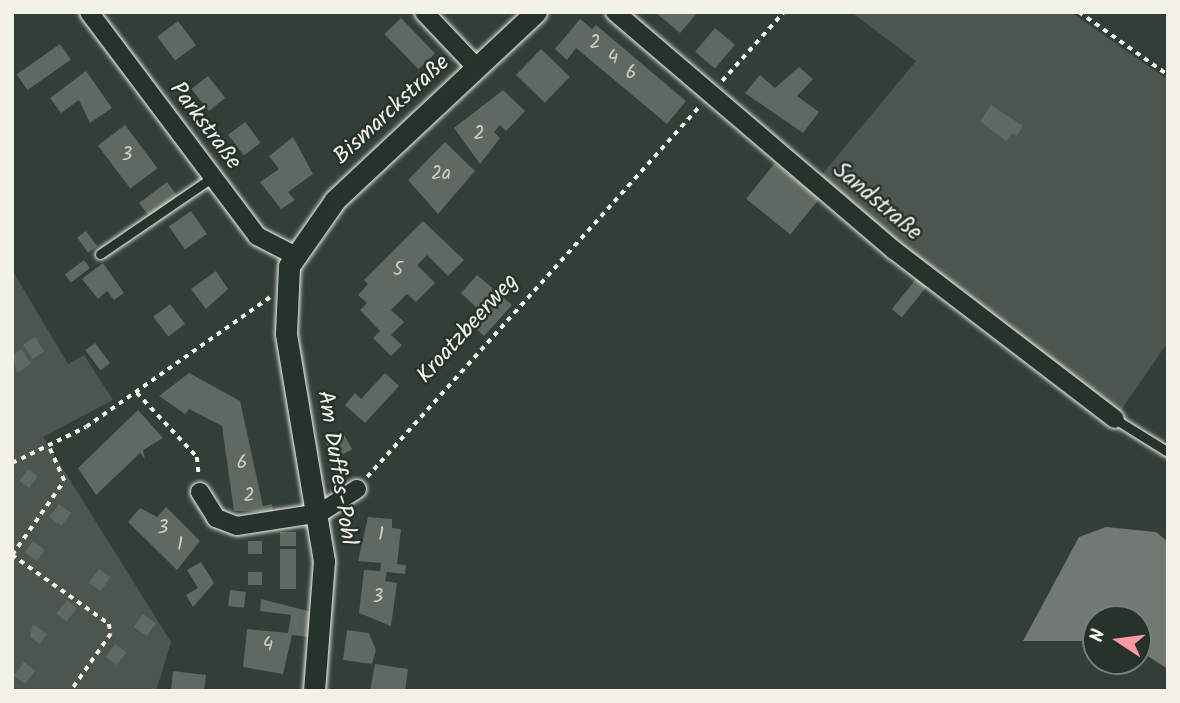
<!DOCTYPE html>
<meta charset="utf-8">
<style>
body{margin:0}
#map{position:relative;width:1180px;height:703px;overflow:hidden;background:#323e38;font-family:Kalam,sans-serif}
div>[style]{position:absolute}
.green>*{inset:0;background:#4c564f}
.water>*{inset:0;background:#727972}
.building>*{inset:0;background:#5f6861;transform-origin:0 0}
.path>*{height:3.5px;margin-top:-1.75px;transform-origin:0;background:repeating-linear-gradient(90deg,#f4f1e8 0 5px,transparent 0 10px)}
.roads{filter:drop-shadow(0 0 2px #f4f1e8) drop-shadow(0 0 2px #f4f1e8)}
.service>*{height:9px;margin:-4.5px;padding:0 4.5px;transform-origin:4.5px;border-radius:4.5px;background:#26332d}
.minor>*{height:18px;margin:-9px;padding:0 9px;transform-origin:9px;border-radius:9px;background:#26332d}
.tertiary>*{height:21px;margin:-10.5px;padding:0 10.5px;transform-origin:10.5px;border-radius:10.5px;background:#26332d}
span{translate:-50% -50%;white-space:nowrap;text-align:center;line-height:1.15;-webkit-text-stroke:5px #26332d;paint-order:stroke}
.number-label{font-size:19px;color:#cfcfc6}
.number-label span{-webkit-text-stroke-width:0}
.street-label{font-size:23px;color:#f4f1e8}
.frame{position:absolute;inset:0;border:14px solid #f4f1e8;pointer-events:none}
.north{position:absolute;left:1082px;top:605px;width:70px;height:70px;box-sizing:border-box;background:#26332d;border:2px solid #787f78;border-radius:50%;rotate:283deg;font-size:19px;font-weight:700;line-height:28px;text-align:center;color:#f4f1e8}
.north::after{content:'';display:block;margin:auto;width:24px;height:32px;background:#ff9aa2;clip-path:polygon(50% 0,100% 100%,50% 72%,0 100%)}
</style>
<div id="map">
<div class="green">
<div style="clip-path:polygon(851px 12px,1071px 12px,1168px 80px,1168px 342px,1115px 419px,819px 178px,916px 61px)"></div>
<div style="clip-path:polygon(12px 270px,68px 364px,84px 355px,113px 400px,43px 437px,171px 642px,156px 691px,12px 691px)"></div>
</div>
<div class="water">
<div style="clip-path:polygon(1106px 527px,1156px 532px,1168px 542px,1168px 669px,1138px 650px,1138px 619px,1096px 619px,1096px 641px,1023px 641px,1079px 537px)"></div>
</div>
<div class="building">
<div style="clip-path:polygon(655px 12px,698px 12px,680px 33px)"></div>
<div style="left:401px;top:18px;width:49px;height:23px;rotate:46deg"></div>
<div style="clip-path:polygon(580px 19px,592px 29px,596px 25px,686px 101px,667px 124px,576px 48px,567px 60px,555px 49px)"></div>
<div style="left:178px;top:21px;width:30px;height:26px;rotate:53deg"></div>
<div style="left:715px;top:28px;width:26px;height:31px;rotate:40deg"></div>
<div style="left:60px;top:44px;width:19px;height:53px;rotate:55deg"></div>
<div style="left:541px;top:49px;width:40px;height:36px;rotate:44deg"></div>
<div style="clip-path:polygon(799px 67px,813px 79px,797px 96px,819px 112px,803px 133px,745px 93px,760px 75px,775px 88px)"></div>
<div style="clip-path:polygon(86px 71px,112px 108px,90px 123px,79px 100px,61px 113px,50px 98px)"></div>
<div style="left:208px;top:76px;width:28px;height:21px;rotate:52deg"></div>
<div style="clip-path:polygon(503px 90px,525px 111px,506px 131px,500px 125px,494px 132px,500px 138px,480px 164px,454px 128px)"></div>
<div style="clip-path:polygon(991px 105px,1023px 126px,1017px 136px,1012px 133px,1006px 141px,980px 121px)"></div>
<div style="left:245px;top:122px;width:26px;height:21px;rotate:53deg"></div>
<div style="left:125px;top:125px;width:54px;height:34px;rotate:53deg"></div>
<div style="clip-path:polygon(293px 137px,313px 174px,288px 192px,295px 200px,281px 209px,260px 182px,279px 169px,269px 156px)"></div>
<div style="clip-path:polygon(445px 142px,475px 171px,438px 214px,408px 180px)"></div>
<div style="left:775px;top:163px;width:57px;height:46px;rotate:39deg"></div>
<div style="left:167px;top:182px;width:20px;height:35px;rotate:53deg"></div>
<div style="left:191px;top:211px;width:28px;height:27px;rotate:55deg"></div>
<div style="clip-path:polygon(423px 221px,464px 260px,448px 276px,427px 255px,417px 265px,435px 283px,416px 302px,407px 294px,391px 310px,404px 322px,391px 335px,402px 345px,391px 356px,373px 338px,380px 331px,360px 310px,367px 303px,358px 295px,368px 284px,364px 280px)"></div>
<div style="left:86px;top:231px;width:19px;height:11px;rotate:54deg"></div>
<div style="left:84px;top:260px;width:10px;height:24px;rotate:53deg"></div>
<div style="clip-path:polygon(103px 263px,124px 293px,114px 300px,107px 291px,98px 299px,82px 279px)"></div>
<div style="clip-path:polygon(216px 271px,228px 289px,206px 309px,191px 289px)"></div>
<div style="clip-path:polygon(477px 275px,512px 305px,484px 336px,468px 321px,479px 310px,461px 293px)"></div>
<div style="left:917px;top:278px;width:13px;height:40px;rotate:39deg"></div>
<div style="left:170px;top:304px;width:25px;height:21px;rotate:53deg"></div>
<div style="left:35px;top:337px;width:17px;height:14px;rotate:57deg"></div>
<div style="left:95px;top:343px;width:25px;height:12px;rotate:53deg"></div>
<div style="clip-path:polygon(21px 349px,31px 364px,17px 373px,12px 355px)"></div>
<div style="clip-path:polygon(189px 373px,240px 401px,263px 506px,272px 504px,273px 512px,234px 511px,222px 426px,189px 409px,185px 414px,159px 396px)"></div>
<div style="clip-path:polygon(385px 373px,399px 386px,365px 423px,345px 405px,355px 393px,361px 399px)"></div>
<div style="clip-path:polygon(138px 410px,163px 438px,143px 450px,145px 459px,140px 453px,96px 495px,78px 468px)"></div>
<div style="left:342px;top:431px;width:21px;height:20px;rotate:61deg"></div>
<div style="left:28px;top:469px;width:12px;height:15px;rotate:35deg"></div>
<div style="left:59px;top:504px;width:15px;height:16px;rotate:37deg"></div>
<div style="clip-path:polygon(166px 507px,200px 541px,177px 570px,128px 522px,140px 508px,157px 517px)"></div>
<div style="clip-path:polygon(368px 517px,392px 519px,392px 528px,401px 529px,397px 564px,406px 565px,405px 574px,387px 572px,385px 581px,397px 583px,391px 626px,359px 613px,364px 570px,380px 571px,381px 563px,358px 561px)"></div>
<div style="left:280px;top:532px;width:16px;height:14px"></div>
<div style="left:33px;top:541px;width:15px;height:14px;rotate:37deg"></div>
<div style="left:248px;top:541px;width:14px;height:13px"></div>
<div style="left:280px;top:549px;width:16px;height:40px"></div>
<div style="clip-path:polygon(201px 562px,214px 583px,193px 607px,186px 595px,198px 588px,187px 570px)"></div>
<div style="left:99px;top:569px;width:14px;height:17px;rotate:36deg"></div>
<div style="left:262px;top:572px;width:13px;height:14px;rotate:90deg"></div>
<div style="left:230px;top:590px;width:16px;height:16px;rotate:7deg"></div>
<div style="clip-path:polygon(261px 599px,312px 612px,309px 637px,292px 635px,283px 674px,243px 667px,247px 629px,288px 633px,291px 615px,260px 611px)"></div>
<div style="left:67px;top:600px;width:13px;height:17px;rotate:39deg"></div>
<div style="left:143px;top:614px;width:16px;height:16px;rotate:35deg"></div>
<div style="clip-path:polygon(33px 624px,47px 634px,40px 644px,30px 637px)"></div>
<div style="clip-path:polygon(347px 630px,369px 633px,376px 650px,372px 664px,343px 660px)"></div>
<div style="left:115px;top:644px;width:14px;height:16px;rotate:36deg"></div>
<div style="left:24px;top:662px;width:14px;height:17px;rotate:36deg"></div>
<div style="clip-path:polygon(375px 664px,408px 669px,405px 691px,370px 691px)"></div>
<div style="clip-path:polygon(173px 671px,206px 675px,204px 691px,171px 691px)"></div>
</div>
<div class="path">
<div style="left:1079px;top:12px;width:109px;rotate:35.3deg"></div>
<div style="left:722px;top:81px;width:93px;rotate:-48.1deg"></div>
<div style="left:137px;top:393px;width:88px;rotate:46.8deg"></div>
<div style="left:197px;top:457px;width:18px;rotate:84deg"></div>
<div style="left:12px;top:463px;width:82px;rotate:-25.9deg"></div>
<div style="left:86px;top:427px;width:225px;rotate:-35.2deg"></div>
<div style="left:367px;top:477px;width:500px;rotate:-48.1deg"></div>
<div style="left:12px;top:555px;width:119px;rotate:35.4deg"></div>
<div style="left:109px;top:624px;width:10px;rotate:79deg"></div>
<div style="left:111px;top:634px;width:70px;rotate:125.1deg"></div>
<div style="left:12px;top:555px;width:90px;rotate:-54.9deg"></div>
<div style="left:64px;top:481px;width:35px;rotate:-114deg"></div>
</div>
<div class="roads">
<div class="service">
<div style="left:100px;top:254px;width:137px;rotate:-34.3deg"></div>
<div style="left:1115px;top:419px;width:62px;rotate:31.9deg"></div>
</div>
<div class="minor">
<div style="left:89px;top:12px;width:280px;rotate:53.1deg"></div>
<div style="left:257px;top:236px;width:42px;rotate:27.2deg"></div>
<div style="left:424px;top:12px;width:76px;rotate:46.6deg"></div>
<div style="left:615px;top:12px;width:367px;rotate:40.5deg"></div>
<div style="left:894px;top:250px;width:278px;rotate:37.4deg"></div>
<div style="left:200px;top:492px;width:31px;rotate:58deg"></div>
<div style="left:216px;top:518px;width:22px;rotate:21deg"></div>
<div style="left:237px;top:526px;width:84px;rotate:-8.9deg"></div>
<div style="left:320px;top:513px;width:44px;rotate:-33deg"></div>
</div>
<div class="tertiary">
<div style="left:314px;top:691px;width:130px;rotate:-85.6deg"></div>
<div style="left:324px;top:561px;width:231px;rotate:-99.5deg"></div>
<div style="left:286px;top:333px;width:67px;rotate:-87.4deg"></div>
<div style="left:289px;top:266px;width:80px;rotate:-55.1deg"></div>
<div style="left:335px;top:200px;width:275px;rotate:-43.1deg"></div>
</div>
</div>
<div class="number-label">
<span style="left:595px;top:44px">2</span>
<span style="left:613px;top:59px">4</span>
<span style="left:631px;top:74px">6</span>
<span style="left:479px;top:135px">2</span>
<span style="left:127px;top:156px">3</span>
<span style="left:441px;top:175px">2a</span>
<span style="left:398px;top:271px">5</span>
<span style="left:242px;top:464px">6</span>
<span style="left:249px;top:497px">2</span>
<span style="left:163px;top:529px">3</span>
<span style="left:381px;top:536px">1</span>
<span style="left:180px;top:546px">1</span>
<span style="left:378px;top:598px">3</span>
<span style="left:268px;top:646px">4</span>
</div>
<div class="street-label">
<span style="left:392px;top:110px;rotate:-43deg">Bismarckstraße</span>
<span style="left:205px;top:126px;rotate:53deg">Parkstraße</span>
<span style="left:877px;top:202px;rotate:40deg">Sandstraße</span>
<span style="left:468px;top:329px;rotate:-48deg">Kroatzbeerweg</span>
<span style="left:336px;top:468px;rotate:81deg">Am Duffes-Pohl</span>
</div>
<div class="frame"></div>
<div class="north">N</div>
</div>
